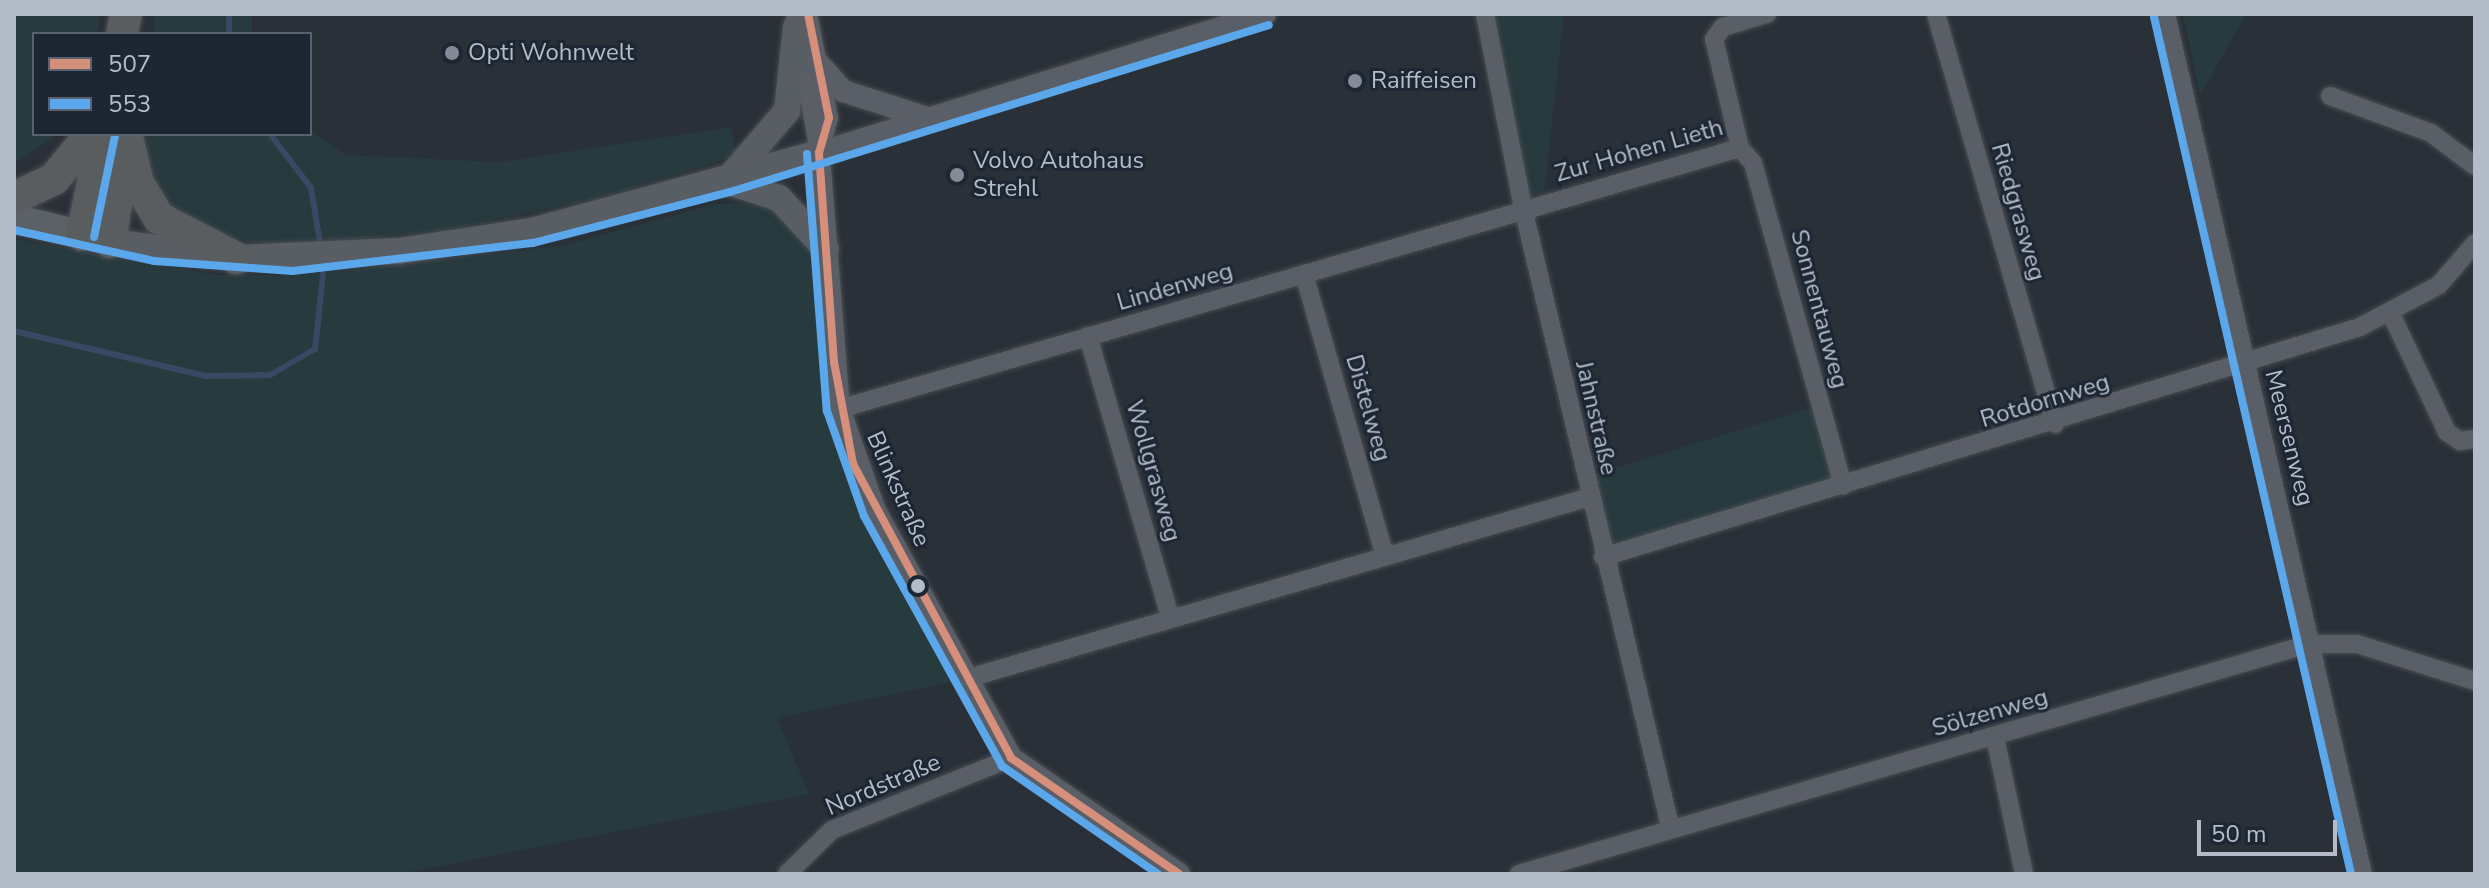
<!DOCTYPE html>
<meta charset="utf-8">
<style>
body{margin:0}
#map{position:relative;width:2489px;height:888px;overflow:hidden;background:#2a3038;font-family:"Nunito Sans",sans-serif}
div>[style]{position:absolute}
.green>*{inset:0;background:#273a3e;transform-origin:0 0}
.stream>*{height:6px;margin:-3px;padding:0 3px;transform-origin:3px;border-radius:3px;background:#384963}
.roads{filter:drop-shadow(0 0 2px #484c53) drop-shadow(0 0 2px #484c53)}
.minor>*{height:18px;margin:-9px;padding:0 9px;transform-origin:9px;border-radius:9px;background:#5a5e66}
.tertiary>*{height:22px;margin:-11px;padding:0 11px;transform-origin:11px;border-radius:11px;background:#5a5e66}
.secondary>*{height:26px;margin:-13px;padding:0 13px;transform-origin:13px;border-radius:13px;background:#595d64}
.primary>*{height:28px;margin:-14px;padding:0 14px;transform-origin:14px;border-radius:14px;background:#5c6168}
.motorway>*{height:32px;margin:-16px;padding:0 16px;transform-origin:16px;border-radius:16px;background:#5a5d60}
.bus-1>*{height:8px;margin:-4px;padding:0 4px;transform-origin:4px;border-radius:4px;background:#d58f7b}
.bus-2>*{height:8px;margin:-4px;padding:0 4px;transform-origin:4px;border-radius:4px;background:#5aa8eb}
.dots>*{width:22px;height:22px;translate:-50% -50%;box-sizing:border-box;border:4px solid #1d2633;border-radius:50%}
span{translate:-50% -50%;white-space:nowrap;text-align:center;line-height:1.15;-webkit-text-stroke:6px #1d2633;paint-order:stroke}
.poi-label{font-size:24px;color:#b4bcc9}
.left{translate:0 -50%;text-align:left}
.street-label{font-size:24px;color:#b4bcc9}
.frame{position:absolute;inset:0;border:16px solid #b4bcc9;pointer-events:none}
.legend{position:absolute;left:32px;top:32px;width:280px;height:104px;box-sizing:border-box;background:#1d2633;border:2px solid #59626f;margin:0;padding:10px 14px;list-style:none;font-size:24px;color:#b4bcc9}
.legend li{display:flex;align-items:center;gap:16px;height:40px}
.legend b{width:40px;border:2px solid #59626f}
.scale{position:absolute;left:2197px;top:820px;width:140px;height:36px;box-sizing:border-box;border:4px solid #b4bcc9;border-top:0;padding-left:10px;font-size:24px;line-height:28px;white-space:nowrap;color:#b4bcc9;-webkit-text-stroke:6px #1d2633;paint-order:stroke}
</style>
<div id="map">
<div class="green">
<div style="clip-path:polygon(14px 14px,101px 14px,97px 34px,34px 34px,34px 134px,58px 134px,14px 164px)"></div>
<div style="left:154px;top:14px;width:98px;height:20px"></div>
<div style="clip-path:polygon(1496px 14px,1564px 14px,1544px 192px,1528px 197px)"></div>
<div style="clip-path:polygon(2183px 14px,2246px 14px,2200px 96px)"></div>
<div style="clip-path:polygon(731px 127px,736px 156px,595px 199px,454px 228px,279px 248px,227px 236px,176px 213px,152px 179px,140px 134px,310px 130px,345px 155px,500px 162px)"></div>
<div style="clip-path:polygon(762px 203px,791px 219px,808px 248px,821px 292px,837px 439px,960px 680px,777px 718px,809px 794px,399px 874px,14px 874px,14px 239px,218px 275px,298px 275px,561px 246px,716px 204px)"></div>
<div style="left:1811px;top:408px;width:75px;height:232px;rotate:73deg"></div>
</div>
<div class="stream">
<div style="left:229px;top:34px;width:20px;rotate:-90deg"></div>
<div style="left:270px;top:134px;width:68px;rotate:52.8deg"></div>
<div style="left:311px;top:188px;width:56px;rotate:80.7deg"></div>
<div style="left:14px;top:331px;width:197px;rotate:13.2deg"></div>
<div style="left:206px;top:376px;width:64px;rotate:-0.9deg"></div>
<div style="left:270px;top:375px;width:52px;rotate:-30deg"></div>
<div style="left:315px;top:349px;width:75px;rotate:-83.9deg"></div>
</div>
<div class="roads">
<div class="minor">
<div style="left:795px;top:14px;width:141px;rotate:80.2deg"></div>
<div style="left:808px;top:14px;width:106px;rotate:78.6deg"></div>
<div style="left:829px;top:118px;width:36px;rotate:106deg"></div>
<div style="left:1485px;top:14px;width:198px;rotate:78.9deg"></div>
<div style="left:1523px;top:208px;width:639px;rotate:76.62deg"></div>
<div style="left:1936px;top:14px;width:427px;rotate:73.8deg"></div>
<div style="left:2166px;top:14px;width:882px;rotate:77.1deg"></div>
<div style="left:2330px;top:96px;width:108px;rotate:20.1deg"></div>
<div style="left:2431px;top:133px;width:55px;rotate:36.9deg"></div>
<div style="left:1740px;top:148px;width:20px;rotate:49deg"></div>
<div style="left:1753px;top:163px;width:335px;rotate:74.4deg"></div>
<div style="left:1304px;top:274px;width:293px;rotate:74deg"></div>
<div style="left:2391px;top:314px;width:131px;rotate:64.6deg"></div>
<div style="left:2447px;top:432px;width:16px;rotate:35deg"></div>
<div style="left:2460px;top:441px;width:15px;rotate:-8deg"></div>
<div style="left:1088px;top:336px;width:295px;rotate:73.7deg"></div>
<div style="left:839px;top:409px;width:938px;rotate:-16.16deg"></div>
<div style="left:1740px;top:148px;width:112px;rotate:-103.4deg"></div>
<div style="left:1714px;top:39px;width:15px;rotate:-53deg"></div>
<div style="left:1723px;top:27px;width:46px;rotate:-16.5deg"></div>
<div style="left:1603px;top:557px;width:791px;rotate:-16.9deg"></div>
<div style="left:2360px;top:327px;width:89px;rotate:-28deg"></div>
<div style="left:2439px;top:285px;width:55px;rotate:-49.4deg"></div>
<div style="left:965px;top:679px;width:651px;rotate:-16.24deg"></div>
<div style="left:1995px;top:737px;width:140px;rotate:78deg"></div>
<div style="left:787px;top:874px;width:63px;rotate:-44.4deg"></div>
<div style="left:832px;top:830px;width:193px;rotate:-21.9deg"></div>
<div style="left:1519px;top:874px;width:823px;rotate:-16.23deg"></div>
<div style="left:2309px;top:644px;width:48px"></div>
<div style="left:2357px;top:644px;width:124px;rotate:17.4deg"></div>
</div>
<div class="tertiary">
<div style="left:818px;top:63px;width:38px;rotate:48deg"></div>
<div style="left:843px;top:91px;width:91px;rotate:17.8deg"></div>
<div style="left:1179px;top:874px;width:204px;rotate:-145.4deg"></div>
<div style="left:1011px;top:758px;width:282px;rotate:-118.8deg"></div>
<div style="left:875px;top:511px;width:108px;rotate:-109.4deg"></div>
<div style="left:839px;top:409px;width:257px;rotate:-94.5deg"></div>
<div style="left:819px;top:153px;width:467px;rotate:-17.3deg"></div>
</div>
<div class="secondary">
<div style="left:731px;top:176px;width:86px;rotate:-49.3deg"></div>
<div style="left:787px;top:111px;width:84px;rotate:-83.9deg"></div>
<div style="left:729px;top:182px;width:52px;rotate:17.7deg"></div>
<div style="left:779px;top:198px;width:69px;rotate:47.3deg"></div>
<div style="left:110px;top:242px;width:127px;rotate:7.2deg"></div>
<div style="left:236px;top:258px;width:163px;rotate:-2.5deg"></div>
<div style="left:399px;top:251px;width:134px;rotate:-8.6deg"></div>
<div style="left:532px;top:231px;width:297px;rotate:-15.2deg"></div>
</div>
<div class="primary">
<div style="left:14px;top:218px;width:92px;rotate:13.9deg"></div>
</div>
<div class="motorway">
<div style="left:122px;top:34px;width:20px;rotate:-79deg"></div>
<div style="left:127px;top:137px;width:47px;rotate:76.6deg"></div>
<div style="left:138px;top:183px;width:41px;rotate:59deg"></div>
<div style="left:159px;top:218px;width:87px;rotate:27.5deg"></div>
<div style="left:14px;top:198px;width:44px;rotate:-25.4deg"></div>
<div style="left:54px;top:179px;width:58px;rotate:-50.6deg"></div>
<div style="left:82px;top:235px;width:103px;rotate:-78.3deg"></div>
<div style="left:110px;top:242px;width:94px;rotate:-80.8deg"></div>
</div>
</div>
<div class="bus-1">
<div style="left:808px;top:14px;width:106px;rotate:78.6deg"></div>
<div style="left:829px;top:118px;width:36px;rotate:106deg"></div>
<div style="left:819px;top:153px;width:210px;rotate:85.9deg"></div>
<div style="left:834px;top:362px;width:104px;rotate:79.4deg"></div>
<div style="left:853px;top:464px;width:334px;rotate:61.7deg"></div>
<div style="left:1011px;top:758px;width:204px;rotate:34.6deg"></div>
</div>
<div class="bus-2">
<div style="left:2154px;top:17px;width:879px;rotate:77.05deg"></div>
<div style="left:807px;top:154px;width:258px;rotate:85.6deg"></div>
<div style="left:827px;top:411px;width:111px;rotate:70.6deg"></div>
<div style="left:864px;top:516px;width:286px;rotate:61.1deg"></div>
<div style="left:1002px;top:766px;width:190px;rotate:34.7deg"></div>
<div style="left:14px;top:230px;width:143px;rotate:12.5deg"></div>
<div style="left:154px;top:261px;width:139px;rotate:4.1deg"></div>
<div style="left:293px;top:271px;width:242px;rotate:-6.7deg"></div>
<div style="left:533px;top:243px;width:203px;rotate:-14.5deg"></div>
<div style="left:730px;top:192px;width:564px;rotate:-17.21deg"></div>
<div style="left:94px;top:237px;width:103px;rotate:-78.3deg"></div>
</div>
<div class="dots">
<div style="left:452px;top:53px;background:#848b96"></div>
<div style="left:1355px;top:81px;background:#848b96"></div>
<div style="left:957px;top:175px;background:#848b96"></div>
<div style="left:918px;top:586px;background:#b4bcc9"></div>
</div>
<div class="poi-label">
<span class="left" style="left:468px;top:53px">Opti Wohnwelt</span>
<span class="left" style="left:1371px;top:81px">Raiffeisen</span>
<span class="left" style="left:973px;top:175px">Volvo Autohaus<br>Strehl</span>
</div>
<div class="street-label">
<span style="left:1639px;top:151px;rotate:-16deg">Zur Hohen Lieth</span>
<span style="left:2018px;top:212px;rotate:74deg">Riedgrasweg</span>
<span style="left:1175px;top:287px;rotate:-16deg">Lindenweg</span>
<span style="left:1819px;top:309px;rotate:75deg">Sonnentauweg</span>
<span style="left:2045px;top:401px;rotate:-17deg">Rotdornweg</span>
<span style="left:1368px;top:408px;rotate:74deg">Distelweg</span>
<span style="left:1596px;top:418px;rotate:77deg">Jahnstraße</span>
<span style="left:2289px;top:438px;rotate:76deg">Meersenweg</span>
<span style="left:1153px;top:471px;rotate:74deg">Wollgrasweg</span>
<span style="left:898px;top:489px;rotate:66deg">Blinkstraße</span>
<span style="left:1990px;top:713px;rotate:-16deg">Sölzenweg</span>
<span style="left:883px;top:785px;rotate:-23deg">Nordstraße</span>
</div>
<div class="frame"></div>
<ul class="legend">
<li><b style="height:10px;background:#d58f7b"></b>507</li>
<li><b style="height:10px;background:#5aa8eb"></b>553</li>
</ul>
<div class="scale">50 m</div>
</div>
